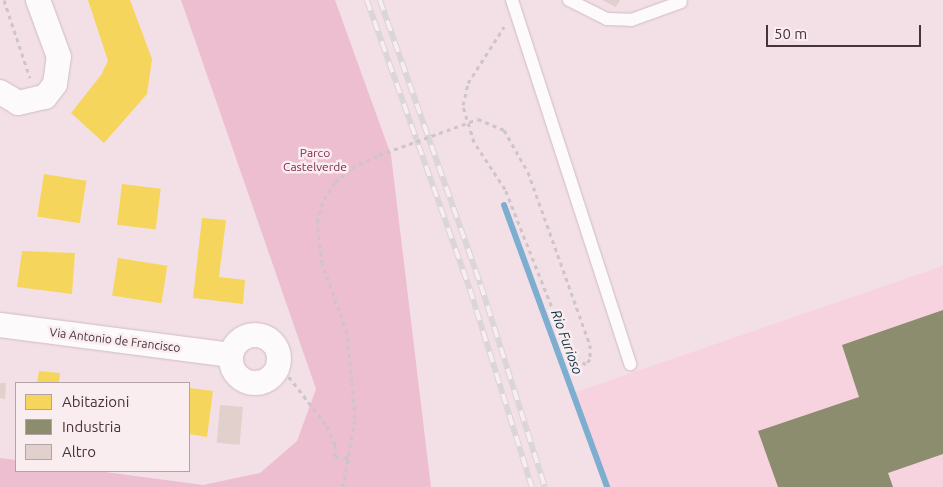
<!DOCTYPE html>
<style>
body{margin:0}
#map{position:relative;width:943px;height:487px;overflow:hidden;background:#f3e0e7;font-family:Ubuntu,sans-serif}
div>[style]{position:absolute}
.built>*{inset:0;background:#f7d2df}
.green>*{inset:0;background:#edbecf}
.homes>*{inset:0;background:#f6d55c;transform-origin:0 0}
.industry>*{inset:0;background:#8c8c6e}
.stream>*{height:6px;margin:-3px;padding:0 3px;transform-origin:3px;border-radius:3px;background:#7daed0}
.building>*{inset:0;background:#e1d0cc;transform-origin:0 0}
.path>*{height:3px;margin-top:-1.5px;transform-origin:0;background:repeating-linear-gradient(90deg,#cdc5c7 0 4px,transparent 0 8px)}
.roads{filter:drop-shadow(0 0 1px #cfbcc3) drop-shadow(0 0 1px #cfbcc3)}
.service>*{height:12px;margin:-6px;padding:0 6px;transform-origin:6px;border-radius:6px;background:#fdfafb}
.minor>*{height:24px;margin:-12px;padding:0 12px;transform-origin:12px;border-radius:12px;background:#fdfafb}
.minor>.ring{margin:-12px;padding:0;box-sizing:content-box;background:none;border:24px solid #fdfafb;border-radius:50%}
.rail>*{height:5.5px;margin-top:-2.75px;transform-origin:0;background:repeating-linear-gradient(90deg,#f9edf0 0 11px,#dad5d7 0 22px);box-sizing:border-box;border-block:1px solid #dad5d7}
.path-bridge>*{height:3px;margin-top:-1.5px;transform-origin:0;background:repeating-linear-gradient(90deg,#cdc5c7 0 4px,transparent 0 8px)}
span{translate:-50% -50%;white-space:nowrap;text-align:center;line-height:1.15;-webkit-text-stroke:5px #f9edf0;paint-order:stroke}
.park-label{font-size:12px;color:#842851}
.street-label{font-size:12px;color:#49333b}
.water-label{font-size:14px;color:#103346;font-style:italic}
.legend{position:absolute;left:15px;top:382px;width:175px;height:90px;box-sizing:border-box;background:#f9edf0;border:1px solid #b3a3a8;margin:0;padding:6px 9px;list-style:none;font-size:15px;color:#49333b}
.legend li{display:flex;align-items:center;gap:10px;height:25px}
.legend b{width:25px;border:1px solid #b3a3a8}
.scale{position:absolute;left:766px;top:25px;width:155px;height:22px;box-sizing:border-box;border:2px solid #49333b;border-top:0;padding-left:6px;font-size:15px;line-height:18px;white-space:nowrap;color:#49333b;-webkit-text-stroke:4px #f9edf0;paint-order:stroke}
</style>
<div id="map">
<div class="built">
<div style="clip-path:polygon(943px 266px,943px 487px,604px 487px,570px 394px)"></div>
</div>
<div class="green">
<div style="clip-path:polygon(181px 0,335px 0,391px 155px,431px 487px,0 487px,0 458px,16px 460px,16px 471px,98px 471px,203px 485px,260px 473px,297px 441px,316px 389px)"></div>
</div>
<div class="homes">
<div style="clip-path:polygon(88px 0,130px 0,152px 59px,147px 94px,104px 143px,71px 113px,101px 75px,108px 61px)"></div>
<div style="left:44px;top:174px;width:43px;height:43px;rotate:9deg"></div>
<div style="left:122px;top:184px;width:39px;height:41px;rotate:7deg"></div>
<div style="clip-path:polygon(202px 218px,226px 220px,219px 277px,245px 280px,243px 304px,193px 298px)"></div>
<div style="clip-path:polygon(22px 251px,75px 253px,72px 294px,17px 287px)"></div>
<div style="left:118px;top:258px;width:50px;height:38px;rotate:9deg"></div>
<div style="clip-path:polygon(39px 371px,60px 373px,59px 383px,37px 383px)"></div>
<div style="clip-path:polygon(190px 388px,213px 391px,207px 437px,189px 434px)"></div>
</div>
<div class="industry">
<div style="clip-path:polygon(943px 310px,943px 454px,888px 473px,893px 487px,778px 487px,758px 431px,859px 397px,842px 345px)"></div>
</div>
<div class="stream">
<div style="left:504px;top:205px;width:300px;rotate:69.9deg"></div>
</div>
<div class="building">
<div style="clip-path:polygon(602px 0,620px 0,616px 7px)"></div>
<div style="clip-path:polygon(0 383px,6px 383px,5px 399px,0 398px)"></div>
<div style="left:220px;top:405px;width:23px;height:38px;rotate:5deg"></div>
</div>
<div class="path">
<div style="left:4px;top:0;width:82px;rotate:71.6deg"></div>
<div style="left:478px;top:119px;width:28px;rotate:23deg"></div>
<div style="left:504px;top:130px;width:48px;rotate:60.3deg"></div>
<div style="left:528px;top:172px;width:184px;rotate:70.3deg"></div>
<div style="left:590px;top:345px;width:14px;rotate:90deg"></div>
<div style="left:590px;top:359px;width:6px;rotate:129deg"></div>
<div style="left:586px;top:364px;width:15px;rotate:-157deg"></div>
<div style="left:572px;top:358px;width:182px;rotate:-111.6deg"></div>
<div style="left:505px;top:189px;width:56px;rotate:-123.4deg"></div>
<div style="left:474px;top:142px;width:39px;rotate:-107deg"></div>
<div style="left:463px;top:105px;width:23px;rotate:-77deg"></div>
<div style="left:468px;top:83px;width:67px;rotate:-57.3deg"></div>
<div style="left:279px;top:364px;width:78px;rotate:52.3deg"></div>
<div style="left:327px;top:426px;width:21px;rotate:67deg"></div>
<div style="left:335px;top:445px;width:11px;rotate:90deg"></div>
<div style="left:335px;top:456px;width:10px;rotate:17deg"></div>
<div style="left:345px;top:459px;width:6px;rotate:-39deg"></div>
<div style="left:343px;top:487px;width:70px;rotate:-80.1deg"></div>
<div style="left:355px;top:418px;width:37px;rotate:-95deg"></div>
<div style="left:352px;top:381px;width:48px;rotate:-95.9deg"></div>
<div style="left:347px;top:333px;width:74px;rotate:-109.7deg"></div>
<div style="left:322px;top:263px;width:41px;rotate:-97deg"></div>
<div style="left:317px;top:222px;width:24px;rotate:-73deg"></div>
<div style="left:324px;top:199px;width:20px;rotate:-57deg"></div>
<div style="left:335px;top:182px;width:22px;rotate:-39deg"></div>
<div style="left:352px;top:168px;width:30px;rotate:-26deg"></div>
</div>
<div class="roads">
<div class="service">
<div style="left:512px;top:0;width:383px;rotate:72deg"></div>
<div style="left:569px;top:0;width:42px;rotate:26.6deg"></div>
<div style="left:607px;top:19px;width:24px;rotate:2deg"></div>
<div style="left:631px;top:20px;width:53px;rotate:-19.8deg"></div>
</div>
<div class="minor">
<div style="left:0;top:92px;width:21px;rotate:31deg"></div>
<div style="left:18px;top:103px;width:28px;rotate:-13deg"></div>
<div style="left:45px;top:97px;width:16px;rotate:-52deg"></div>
<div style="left:55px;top:84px;width:27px;rotate:-82deg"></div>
<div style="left:59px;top:57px;width:61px;rotate:-110.2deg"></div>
<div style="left:0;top:325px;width:233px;rotate:7.4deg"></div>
<div class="ring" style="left:231px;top:335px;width:24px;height:24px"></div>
</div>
</div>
<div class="rail">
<div style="left:367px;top:0;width:307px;rotate:70.4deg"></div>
<div style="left:470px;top:289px;width:207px;rotate:72.6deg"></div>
<div style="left:380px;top:0;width:302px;rotate:70.5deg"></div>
<div style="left:481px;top:285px;width:212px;rotate:72.4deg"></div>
</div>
<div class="path-bridge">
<div style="left:379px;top:155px;width:105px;rotate:-20deg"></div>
</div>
<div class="park-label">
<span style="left:315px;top:160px">Parco<br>Castelverde</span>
</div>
<div class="street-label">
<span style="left:115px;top:340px;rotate:7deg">Via Antonio de Francisco</span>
</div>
<div class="water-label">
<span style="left:567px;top:342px;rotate:70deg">Rio Furioso</span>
</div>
<ul class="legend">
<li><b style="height:14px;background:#f6d55c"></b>Abitazioni</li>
<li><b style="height:14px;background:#8c8c6e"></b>Industria</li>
<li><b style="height:14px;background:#e1d0cc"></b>Altro</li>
</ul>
<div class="scale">50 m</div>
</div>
